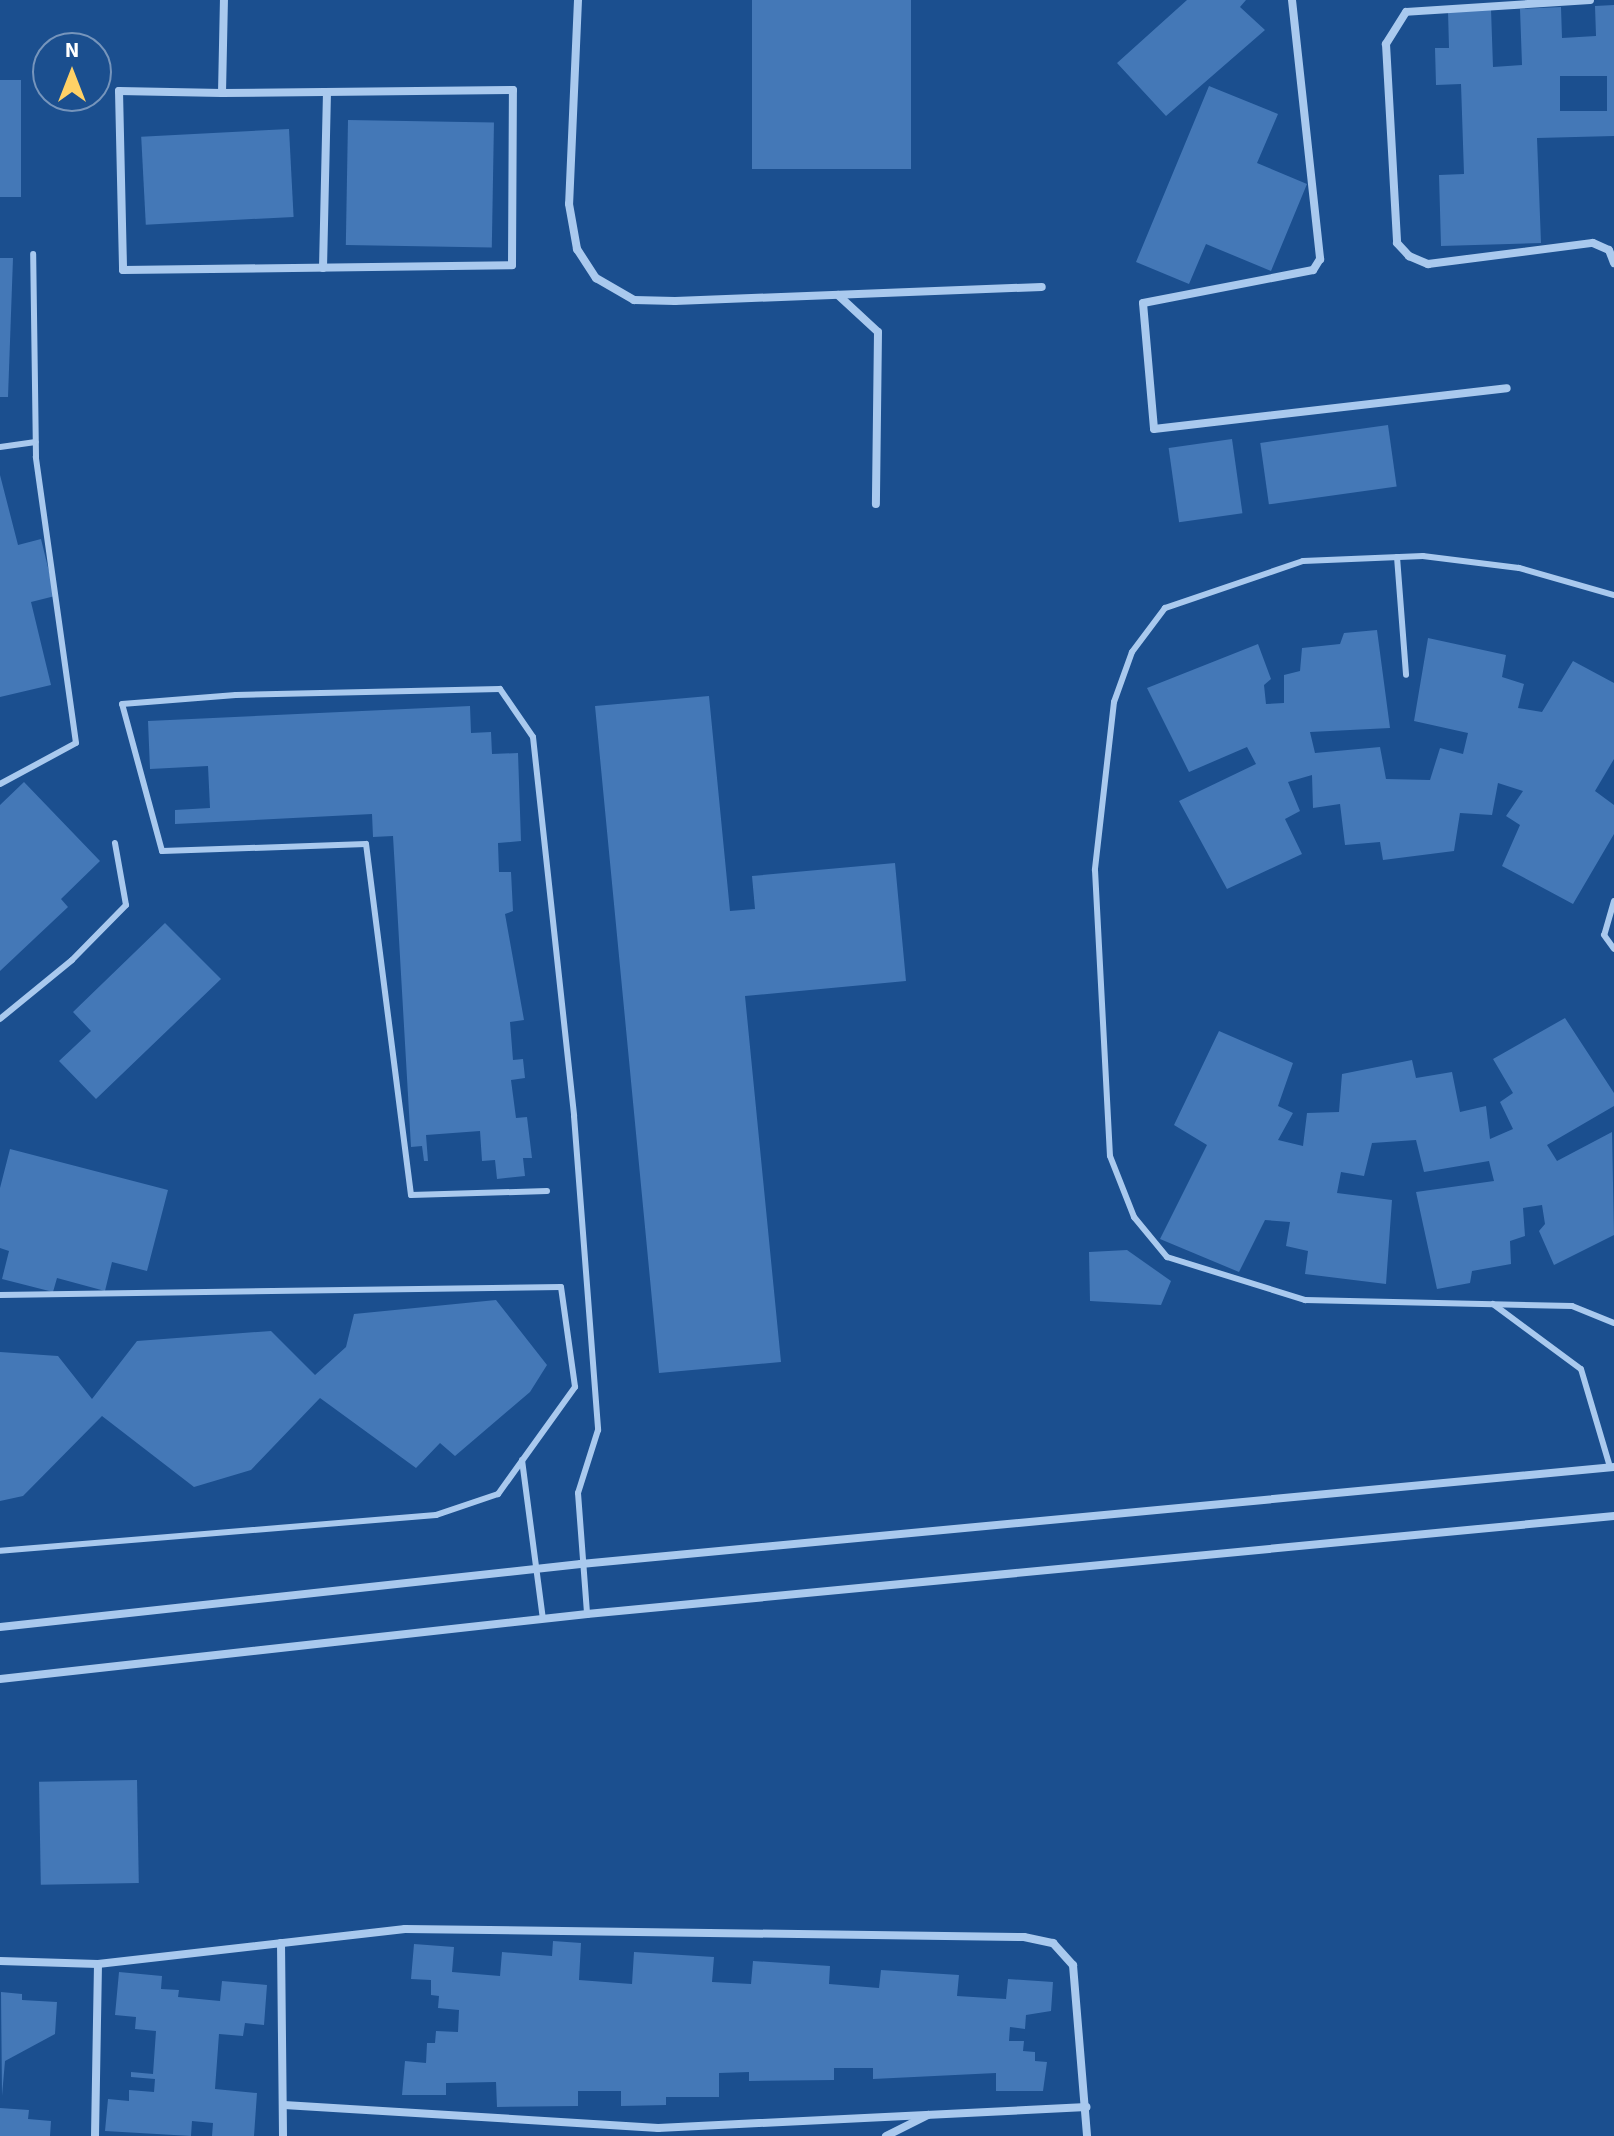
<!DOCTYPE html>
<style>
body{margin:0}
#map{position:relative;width:1614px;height:2136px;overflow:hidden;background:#1b4f8f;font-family:"Source Sans 3",sans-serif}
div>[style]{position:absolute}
.building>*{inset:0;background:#4478b7;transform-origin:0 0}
.service>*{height:6px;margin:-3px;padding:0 3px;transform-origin:3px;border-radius:3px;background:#a9c9ee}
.minor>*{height:8px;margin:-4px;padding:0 4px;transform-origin:4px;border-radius:4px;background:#a9c9ee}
span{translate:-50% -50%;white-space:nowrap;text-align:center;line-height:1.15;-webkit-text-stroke:6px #1b4f8f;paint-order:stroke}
.north{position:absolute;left:32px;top:32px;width:80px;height:80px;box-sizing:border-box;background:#1b4f8f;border:2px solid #7695bc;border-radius:50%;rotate:0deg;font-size:22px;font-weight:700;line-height:32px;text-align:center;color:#fff}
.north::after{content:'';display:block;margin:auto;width:28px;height:36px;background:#ffd166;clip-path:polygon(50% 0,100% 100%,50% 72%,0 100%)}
</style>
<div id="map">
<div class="building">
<div style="left:752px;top:0;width:159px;height:169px"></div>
<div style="clip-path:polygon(1187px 0,1246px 0,1240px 7px,1265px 30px,1166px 116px,1117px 63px)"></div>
<div style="clip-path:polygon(evenodd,1614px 5px,1614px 136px,1537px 138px,1541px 243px,1441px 246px,1439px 175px,1464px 174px,1461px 84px,1436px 85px,1435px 48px,1449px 48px,1448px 11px,1491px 9px,1493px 67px,1522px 65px,1520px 9px,1561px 7px,1562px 38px,1596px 36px,1595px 6px,1614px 5px,1560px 76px,1607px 76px,1607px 111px,1560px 111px,1560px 76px)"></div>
<div style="left:0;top:80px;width:21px;height:117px"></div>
<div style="clip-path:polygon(1209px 86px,1278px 114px,1257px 163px,1307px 184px,1271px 271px,1206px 244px,1189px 284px,1136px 262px)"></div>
<div style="left:348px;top:120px;width:146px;height:125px;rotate:1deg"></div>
<div style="left:289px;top:129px;width:88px;height:148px;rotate:87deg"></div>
<div style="clip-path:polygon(0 258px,13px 258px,8px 397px,0 397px)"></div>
<div style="left:1388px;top:425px;width:62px;height:129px;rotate:82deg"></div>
<div style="left:1232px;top:439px;width:75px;height:64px;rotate:82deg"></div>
<div style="clip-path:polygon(0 475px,18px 545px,41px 539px,55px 596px,31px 602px,51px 685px,0 697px)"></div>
<div style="clip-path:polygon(1377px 630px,1390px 728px,1310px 732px,1315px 753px,1380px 747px,1386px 779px,1430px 780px,1440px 748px,1463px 754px,1468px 733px,1414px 721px,1428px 638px,1506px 655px,1502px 677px,1524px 684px,1518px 708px,1542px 712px,1573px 661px,1614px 683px,1614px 759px,1595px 791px,1614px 805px,1614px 834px,1573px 904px,1502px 866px,1520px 825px,1506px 816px,1523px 791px,1498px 783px,1492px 815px,1460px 813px,1454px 851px,1383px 860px,1380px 842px,1345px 845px,1340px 804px,1313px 808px,1312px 775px,1288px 782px,1300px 811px,1285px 819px,1302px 854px,1227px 889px,1179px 801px,1256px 764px,1247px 747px,1189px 772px,1147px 688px,1258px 644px,1271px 679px,1264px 685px,1266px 704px,1284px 703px,1284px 675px,1300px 671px,1302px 648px,1340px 644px,1344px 633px)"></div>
<div style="clip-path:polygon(709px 696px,730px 911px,755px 909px,752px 876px,895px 863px,906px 981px,745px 996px,781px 1362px,659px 1373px,595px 706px)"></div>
<div style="clip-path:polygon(470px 706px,471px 733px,491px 732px,492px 754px,518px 753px,521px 841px,498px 843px,499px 872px,511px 872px,513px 911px,505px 914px,524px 1020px,510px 1022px,513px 1060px,523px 1059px,525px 1078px,511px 1080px,516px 1118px,527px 1117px,532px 1158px,523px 1158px,525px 1176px,497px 1179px,495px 1160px,482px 1161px,480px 1131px,426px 1135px,428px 1161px,424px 1161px,422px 1146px,411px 1147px,393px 836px,373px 837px,372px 814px,175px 824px,175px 810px,210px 808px,208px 766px,150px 769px,148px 721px)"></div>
<div style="clip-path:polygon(24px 782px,100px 861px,61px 899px,68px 907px,0 971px,0 805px)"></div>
<div style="clip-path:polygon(165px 923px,221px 979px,96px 1099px,59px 1061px,91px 1031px,73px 1012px)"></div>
<div style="clip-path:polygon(1565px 1018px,1614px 1093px,1614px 1106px,1547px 1145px,1557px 1161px,1612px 1132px,1614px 1235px,1554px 1265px,1539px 1231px,1545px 1224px,1542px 1205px,1523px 1208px,1525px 1236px,1510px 1241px,1511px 1264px,1472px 1271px,1470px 1283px,1437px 1289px,1416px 1192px,1494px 1181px,1489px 1161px,1424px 1172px,1416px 1140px,1372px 1143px,1364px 1176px,1341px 1172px,1337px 1193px,1392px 1200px,1386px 1284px,1305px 1274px,1308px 1251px,1286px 1246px,1290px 1222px,1265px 1220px,1239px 1272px,1160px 1239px,1207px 1145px,1174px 1125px,1219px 1031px,1293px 1063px,1278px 1106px,1293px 1113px,1278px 1140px,1303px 1146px,1307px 1113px,1339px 1112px,1342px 1074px,1412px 1060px,1416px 1078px,1452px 1072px,1460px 1112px,1486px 1106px,1490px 1139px,1513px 1129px,1500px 1102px,1513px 1093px,1493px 1059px)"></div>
<div style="clip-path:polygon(10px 1149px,168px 1190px,147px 1271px,112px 1262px,105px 1291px,57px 1278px,53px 1292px,2px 1279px,9px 1251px,0 1248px,0 1188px)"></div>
<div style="clip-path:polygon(1127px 1250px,1171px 1281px,1161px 1305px,1090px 1301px,1089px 1252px)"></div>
<div style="clip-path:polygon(496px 1300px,547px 1365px,530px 1392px,455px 1456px,440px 1443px,416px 1468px,320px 1398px,251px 1470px,194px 1487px,102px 1416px,23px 1496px,0 1501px,0 1352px,58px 1356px,92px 1399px,137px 1341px,271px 1331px,315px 1375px,346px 1347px,354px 1314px)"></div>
<div style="left:137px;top:1780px;width:103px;height:98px;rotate:89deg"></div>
<div style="clip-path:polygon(553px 1941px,581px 1943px,579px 1980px,632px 1984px,634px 1952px,714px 1957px,712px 1982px,751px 1984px,753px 1961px,830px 1966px,829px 1984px,879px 1988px,881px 1970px,959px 1975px,957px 1996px,1006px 1999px,1008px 1979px,1053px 1982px,1051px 2011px,1026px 2015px,1025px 2029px,1010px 2027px,1009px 2041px,1024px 2041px,1023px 2051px,1035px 2052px,1035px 2061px,1047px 2062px,1043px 2091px,996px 2091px,996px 2073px,873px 2079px,873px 2068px,834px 2068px,834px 2080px,749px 2081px,749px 2072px,719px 2073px,719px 2097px,666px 2097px,666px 2105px,621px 2106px,621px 2091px,578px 2091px,578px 2106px,497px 2107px,496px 2082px,446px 2083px,446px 2095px,402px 2095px,405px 2061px,426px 2063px,427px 2043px,435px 2043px,436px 2031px,458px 2032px,459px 2010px,438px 2008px,439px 1996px,431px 1995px,431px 1980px,411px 1979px,414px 1944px,454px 1947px,452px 1972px,500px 1976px,502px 1952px,552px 1956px)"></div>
<div style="clip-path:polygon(119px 1972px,162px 1976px,161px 1989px,179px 1990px,178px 1997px,220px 2001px,222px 1981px,267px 1985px,264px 2025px,245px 2023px,243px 2036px,219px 2034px,215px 2089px,257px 2093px,254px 2136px,212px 2136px,213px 2123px,192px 2121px,191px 2136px,105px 2131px,108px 2099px,129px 2101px,129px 2090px,154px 2092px,155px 2079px,131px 2077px,131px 2072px,153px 2074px,156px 2031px,135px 2029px,136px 2017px,115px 2015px)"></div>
<div style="clip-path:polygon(1px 1992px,22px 1994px,22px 2000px,57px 2002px,55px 2034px,5px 2061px,2px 2096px)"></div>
<div style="clip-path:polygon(0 2108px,29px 2110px,28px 2119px,51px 2121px,50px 2136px,0 2136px)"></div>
</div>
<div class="service">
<div style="left:0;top:447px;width:36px;rotate:-8deg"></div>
<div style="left:1397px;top:557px;width:118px;rotate:85.6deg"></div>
<div style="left:1614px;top:595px;width:99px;rotate:-164.1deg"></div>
<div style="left:1519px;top:568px;width:97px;rotate:-172.9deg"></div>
<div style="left:1423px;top:556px;width:120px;rotate:177.6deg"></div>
<div style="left:1303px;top:561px;width:146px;rotate:161.2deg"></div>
<div style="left:1165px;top:608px;width:55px;rotate:126.9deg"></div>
<div style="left:1132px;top:652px;width:53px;rotate:109.8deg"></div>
<div style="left:1114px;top:702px;width:169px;rotate:96.5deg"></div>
<div style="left:1095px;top:870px;width:286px;rotate:87deg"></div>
<div style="left:1110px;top:1156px;width:66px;rotate:68.5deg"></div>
<div style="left:1134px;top:1217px;width:52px;rotate:50.5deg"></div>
<div style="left:1167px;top:1257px;width:145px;rotate:17.3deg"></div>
<div style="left:1305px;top:1300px;width:267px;rotate:1.3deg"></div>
<div style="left:1572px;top:1306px;width:45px;rotate:22deg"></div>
<div style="left:0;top:784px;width:86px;rotate:-28.3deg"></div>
<div style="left:76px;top:743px;width:289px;rotate:-98deg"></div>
<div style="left:36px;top:457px;width:203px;rotate:-90.8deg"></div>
<div style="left:1614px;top:901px;width:35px;rotate:106deg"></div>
<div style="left:1604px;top:935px;width:17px;rotate:54deg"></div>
<div style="left:0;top:1019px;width:93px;rotate:-39.3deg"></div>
<div style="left:72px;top:960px;width:77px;rotate:-45.5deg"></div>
<div style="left:126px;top:905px;width:63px;rotate:-100.1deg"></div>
<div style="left:547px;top:1191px;width:136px;rotate:178.3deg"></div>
<div style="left:411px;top:1195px;width:354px;rotate:-97.3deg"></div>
<div style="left:366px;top:844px;width:204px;rotate:178deg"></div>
<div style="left:162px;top:851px;width:152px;rotate:-105.2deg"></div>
<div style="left:122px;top:704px;width:114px;rotate:-4.5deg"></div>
<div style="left:236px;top:695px;width:264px;rotate:-1.3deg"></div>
<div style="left:500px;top:689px;width:58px;rotate:55.5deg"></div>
<div style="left:533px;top:737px;width:381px;rotate:83.8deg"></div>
<div style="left:574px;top:1116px;width:315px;rotate:85.6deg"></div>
<div style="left:598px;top:1430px;width:66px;rotate:107.6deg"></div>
<div style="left:578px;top:1493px;width:121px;rotate:85.7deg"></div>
<div style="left:0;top:1295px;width:561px;rotate:-0.82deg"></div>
<div style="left:561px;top:1287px;width:101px;rotate:82deg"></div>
<div style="left:575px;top:1387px;width:132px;rotate:125.7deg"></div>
<div style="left:498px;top:1494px;width:65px;rotate:161.3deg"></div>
<div style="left:436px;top:1515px;width:437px;rotate:175.3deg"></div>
<div style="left:1493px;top:1304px;width:109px;rotate:36.5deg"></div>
<div style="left:1581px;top:1369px;width:102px;rotate:73.5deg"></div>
<div style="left:522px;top:1460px;width:160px;rotate:82.5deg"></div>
</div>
<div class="minor">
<div style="left:578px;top:0;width:204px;rotate:92.5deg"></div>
<div style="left:569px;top:204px;width:46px;rotate:79.9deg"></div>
<div style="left:577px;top:249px;width:35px;rotate:57deg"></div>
<div style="left:596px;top:278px;width:44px;rotate:30.1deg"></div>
<div style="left:634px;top:300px;width:41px;rotate:1.4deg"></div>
<div style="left:675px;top:301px;width:367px;rotate:-2.2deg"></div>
<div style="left:1292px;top:0;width:261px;rotate:83.8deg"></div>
<div style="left:1320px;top:259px;width:13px;rotate:122deg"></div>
<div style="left:1313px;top:270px;width:173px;rotate:169deg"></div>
<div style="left:1143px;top:303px;width:126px;rotate:85deg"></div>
<div style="left:1154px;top:429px;width:355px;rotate:-6.6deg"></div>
<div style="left:1590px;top:0;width:184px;rotate:176.3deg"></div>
<div style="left:1406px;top:12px;width:38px;rotate:122deg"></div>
<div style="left:1386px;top:44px;width:199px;rotate:86.8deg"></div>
<div style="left:1397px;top:243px;width:18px;rotate:47deg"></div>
<div style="left:1409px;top:256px;width:21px;rotate:23deg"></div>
<div style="left:1428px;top:264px;width:166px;rotate:-7.3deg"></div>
<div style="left:1593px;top:243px;width:17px;rotate:24deg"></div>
<div style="left:1609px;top:250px;width:14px;rotate:69deg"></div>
<div style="left:222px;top:93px;width:103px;rotate:-178.9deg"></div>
<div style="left:119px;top:91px;width:179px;rotate:88.7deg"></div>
<div style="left:123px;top:270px;width:389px;rotate:-0.7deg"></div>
<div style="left:512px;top:265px;width:175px;rotate:-89.7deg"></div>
<div style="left:513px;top:90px;width:291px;rotate:179.4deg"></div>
<div style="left:222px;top:93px;width:93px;rotate:-88.8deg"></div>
<div style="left:323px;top:268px;width:176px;rotate:-88.7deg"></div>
<div style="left:838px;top:295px;width:54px;rotate:42.8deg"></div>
<div style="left:878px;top:332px;width:172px;rotate:90.7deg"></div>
<div style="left:0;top:1627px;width:584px;rotate:-6.19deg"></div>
<div style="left:581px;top:1564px;width:1038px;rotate:-5.36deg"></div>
<div style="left:0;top:1679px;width:591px;rotate:-6.32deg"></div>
<div style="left:587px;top:1614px;width:1032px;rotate:-5.45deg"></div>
<div style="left:281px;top:1943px;width:193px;rotate:89.4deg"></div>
<div style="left:0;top:1961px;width:98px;rotate:1.8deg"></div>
<div style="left:98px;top:1964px;width:309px;rotate:-6.5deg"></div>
<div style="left:405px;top:1929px;width:619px;rotate:0.74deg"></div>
<div style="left:1024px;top:1937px;width:30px;rotate:12deg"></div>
<div style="left:1053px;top:1943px;width:30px;rotate:48deg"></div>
<div style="left:1073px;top:1965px;width:172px;rotate:85.3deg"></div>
<div style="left:284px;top:2105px;width:375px;rotate:3.5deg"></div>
<div style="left:658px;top:2128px;width:429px;rotate:-2.8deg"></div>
<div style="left:95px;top:2136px;width:172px;rotate:-89deg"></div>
<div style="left:886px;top:2136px;width:47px;rotate:-26.6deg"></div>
</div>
<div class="north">N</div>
</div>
